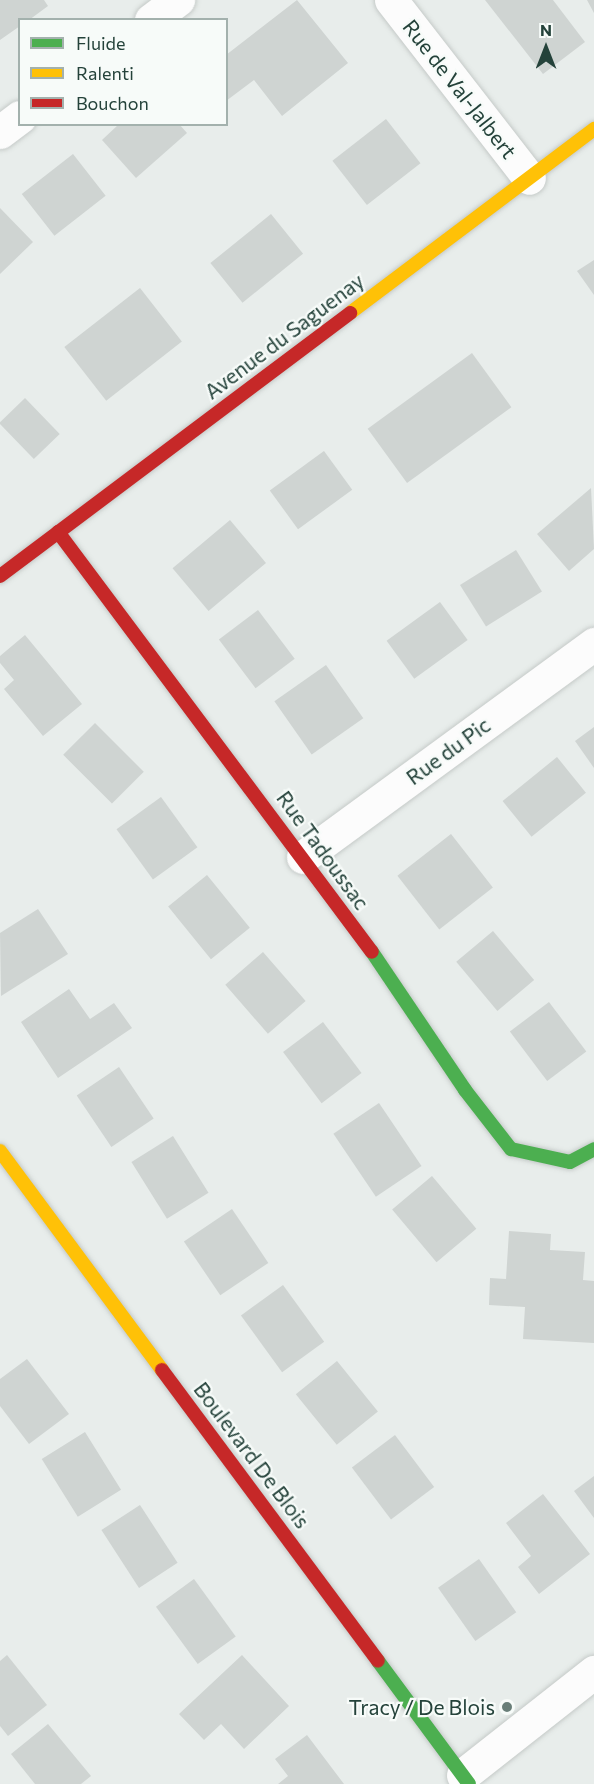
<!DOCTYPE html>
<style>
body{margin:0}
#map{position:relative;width:594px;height:1784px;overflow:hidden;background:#e8edeb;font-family:Commissioner,sans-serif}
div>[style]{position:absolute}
.building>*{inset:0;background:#cfd4d2;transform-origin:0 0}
.roads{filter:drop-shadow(0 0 2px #c5cac8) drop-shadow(0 0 2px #c5cac8)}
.street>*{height:33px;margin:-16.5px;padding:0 16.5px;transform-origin:16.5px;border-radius:16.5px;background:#fcfcfc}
.fast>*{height:14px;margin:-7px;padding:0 7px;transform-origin:7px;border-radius:7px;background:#4caf50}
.slow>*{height:14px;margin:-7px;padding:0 7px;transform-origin:7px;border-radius:7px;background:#ffc107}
.jam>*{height:14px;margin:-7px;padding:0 7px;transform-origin:7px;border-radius:7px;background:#c62828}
.dots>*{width:16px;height:16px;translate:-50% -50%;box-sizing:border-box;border:3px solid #f7fbf9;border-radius:50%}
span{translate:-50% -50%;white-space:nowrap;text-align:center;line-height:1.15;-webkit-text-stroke:4.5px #f7fbf9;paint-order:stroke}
.street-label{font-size:21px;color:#24423a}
.poi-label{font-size:21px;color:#24423a}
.right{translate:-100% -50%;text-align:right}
.legend{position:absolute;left:18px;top:18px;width:210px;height:108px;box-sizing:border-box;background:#f7fbf9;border:2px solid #a3b1ad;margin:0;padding:8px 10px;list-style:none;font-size:18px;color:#24423a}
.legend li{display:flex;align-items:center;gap:12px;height:30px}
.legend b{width:30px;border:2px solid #a3b1ad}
.north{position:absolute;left:516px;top:18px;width:60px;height:60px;-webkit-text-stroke:4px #f7fbf9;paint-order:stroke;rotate:0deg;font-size:16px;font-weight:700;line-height:24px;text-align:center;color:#24423a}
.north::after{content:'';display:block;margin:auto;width:21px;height:27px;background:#24423a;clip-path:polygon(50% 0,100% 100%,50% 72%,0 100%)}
</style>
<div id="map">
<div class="building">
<div style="clip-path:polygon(0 0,44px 0,48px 6px,29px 20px,20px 20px,20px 26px,0 40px)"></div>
<div style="clip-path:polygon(297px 0,348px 63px,282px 116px,254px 80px,226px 101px,226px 55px)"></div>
<div style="clip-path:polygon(485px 0,553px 0,585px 42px,543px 74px)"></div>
<div style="clip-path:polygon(587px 0,594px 0,594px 13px)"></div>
<div style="left:386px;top:119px;width:56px;height:68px;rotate:52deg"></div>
<div style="clip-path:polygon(119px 124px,179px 124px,187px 133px,136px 178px,102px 140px)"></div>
<div style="left:73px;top:154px;width:53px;height:65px;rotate:52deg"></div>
<div style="clip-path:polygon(0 208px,33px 242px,0 274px)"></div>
<div style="left:271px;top:214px;width:51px;height:78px;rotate:51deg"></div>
<div style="clip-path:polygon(594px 260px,594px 295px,577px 271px)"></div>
<div style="left:140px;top:288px;width:68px;height:96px;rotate:52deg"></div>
<div style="left:472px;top:353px;width:67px;height:129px;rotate:54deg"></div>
<div style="left:25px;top:398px;width:50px;height:36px;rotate:46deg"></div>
<div style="left:324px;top:451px;width:48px;height:67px;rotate:54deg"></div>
<div style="clip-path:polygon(591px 488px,594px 549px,569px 571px,537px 534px)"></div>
<div style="left:230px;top:520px;width:56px;height:75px;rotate:50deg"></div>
<div style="left:516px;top:550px;width:49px;height:66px;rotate:58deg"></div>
<div style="left:440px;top:602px;width:47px;height:66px;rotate:54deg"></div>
<div style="left:258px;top:610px;width:61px;height:49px;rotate:53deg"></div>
<div style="clip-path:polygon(25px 635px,82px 704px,43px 736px,4px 689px,14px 680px,0 663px,0 656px)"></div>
<div style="left:326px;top:665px;width:65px;height:63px;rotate:55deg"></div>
<div style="left:95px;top:723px;width:69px;height:45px;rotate:45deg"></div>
<div style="clip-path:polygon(594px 727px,594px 768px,575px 741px)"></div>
<div style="left:557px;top:757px;width:46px;height:70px;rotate:51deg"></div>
<div style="left:161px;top:797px;width:62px;height:55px;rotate:54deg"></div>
<div style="left:451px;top:834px;width:68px;height:68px;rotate:52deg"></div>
<div style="left:207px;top:875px;width:68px;height:50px;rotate:51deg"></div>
<div style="clip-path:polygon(38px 909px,68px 954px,1px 996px,0 933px)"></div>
<div style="left:493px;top:931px;width:64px;height:48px;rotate:50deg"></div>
<div style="left:263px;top:952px;width:65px;height:50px;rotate:49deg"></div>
<div style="clip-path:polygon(69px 989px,90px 1019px,114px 1003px,132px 1028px,58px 1078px,21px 1022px)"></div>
<div style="left:549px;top:1002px;width:62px;height:49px;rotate:53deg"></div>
<div style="left:323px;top:1022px;width:64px;height:50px;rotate:53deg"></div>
<div style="left:119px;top:1067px;width:62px;height:51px;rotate:56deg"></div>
<div style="left:379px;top:1103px;width:76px;height:55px;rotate:56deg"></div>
<div style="left:173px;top:1136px;width:67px;height:49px;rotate:58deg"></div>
<div style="left:432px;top:1176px;width:69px;height:52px;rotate:50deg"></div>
<div style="left:232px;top:1209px;width:65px;height:58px;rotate:56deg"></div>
<div style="clip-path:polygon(509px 1231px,551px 1234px,550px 1250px,585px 1252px,583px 1280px,594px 1281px,594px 1343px,523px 1339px,525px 1307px,489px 1305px,490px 1278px,506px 1279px)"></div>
<div style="left:283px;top:1285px;width:70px;height:52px;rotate:54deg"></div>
<div style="clip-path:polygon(27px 1359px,69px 1414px,29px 1444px,0 1406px,0 1379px)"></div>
<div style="left:337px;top:1361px;width:65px;height:53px;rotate:51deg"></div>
<div style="left:85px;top:1432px;width:68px;height:51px;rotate:58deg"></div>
<div style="left:395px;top:1435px;width:65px;height:54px;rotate:53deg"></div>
<div style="clip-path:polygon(594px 1476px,594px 1518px,574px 1491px)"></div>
<div style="clip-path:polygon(543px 1494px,590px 1554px,539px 1594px,518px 1567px,531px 1556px,506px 1523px)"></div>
<div style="left:140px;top:1505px;width:69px;height:46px;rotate:57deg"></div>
<div style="left:479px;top:1559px;width:65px;height:50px;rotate:55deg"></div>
<div style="left:194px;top:1579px;width:71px;height:47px;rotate:54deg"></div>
<div style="clip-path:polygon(7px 1655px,47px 1705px,8px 1736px,0 1726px,0 1661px)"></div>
<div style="clip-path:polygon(242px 1655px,289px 1706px,244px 1749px,221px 1724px,204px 1740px,179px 1714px)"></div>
<div style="clip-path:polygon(48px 1724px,91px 1776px,81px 1784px,35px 1784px,11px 1754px)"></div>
<div style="clip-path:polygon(307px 1735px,344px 1784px,278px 1784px,288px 1776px,275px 1759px)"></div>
</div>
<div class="roads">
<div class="street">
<div style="left:391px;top:0;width:225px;rotate:52.2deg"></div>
<div style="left:151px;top:20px;width:34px;rotate:-37deg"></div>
<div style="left:0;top:132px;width:25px;rotate:-37deg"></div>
<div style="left:303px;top:857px;width:361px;rotate:-36.2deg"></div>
<div style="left:463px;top:1775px;width:167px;rotate:-38.2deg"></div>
</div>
<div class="fast">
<div style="left:372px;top:952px;width:166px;rotate:56deg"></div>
<div style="left:465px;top:1090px;width:75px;rotate:52.1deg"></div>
<div style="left:511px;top:1149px;width:60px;rotate:12.4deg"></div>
<div style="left:570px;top:1162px;width:27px;rotate:-28deg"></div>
<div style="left:378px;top:1661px;width:153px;rotate:53.5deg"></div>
</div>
<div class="slow">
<div style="left:350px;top:313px;width:306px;rotate:-37deg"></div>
<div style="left:0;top:1151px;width:272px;rotate:53.5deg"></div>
</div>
<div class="jam">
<div style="left:58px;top:532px;width:524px;rotate:53.22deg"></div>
<div style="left:0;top:576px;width:438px;rotate:-36.9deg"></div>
<div style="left:162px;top:1370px;width:362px;rotate:53.4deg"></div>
</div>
</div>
<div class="dots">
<div style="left:507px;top:1707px;background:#697e78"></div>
</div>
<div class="street-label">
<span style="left:460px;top:89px;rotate:52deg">Rue de Val-Jalbert</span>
<span style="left:284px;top:336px;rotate:-37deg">Avenue du Saguenay</span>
<span style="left:448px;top:751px;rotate:-36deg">Rue du Pic</span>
<span style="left:323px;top:850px;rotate:54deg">Rue Tadoussac</span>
<span style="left:252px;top:1455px;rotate:53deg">Boulevard De Blois</span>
</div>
<div class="poi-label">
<span class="right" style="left:495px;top:1707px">Tracy / De Blois</span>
</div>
<ul class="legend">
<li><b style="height:8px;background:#4caf50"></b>Fluide</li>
<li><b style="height:8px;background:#ffc107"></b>Ralenti</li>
<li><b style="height:8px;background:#c62828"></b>Bouchon</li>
</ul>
<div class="north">N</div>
</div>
